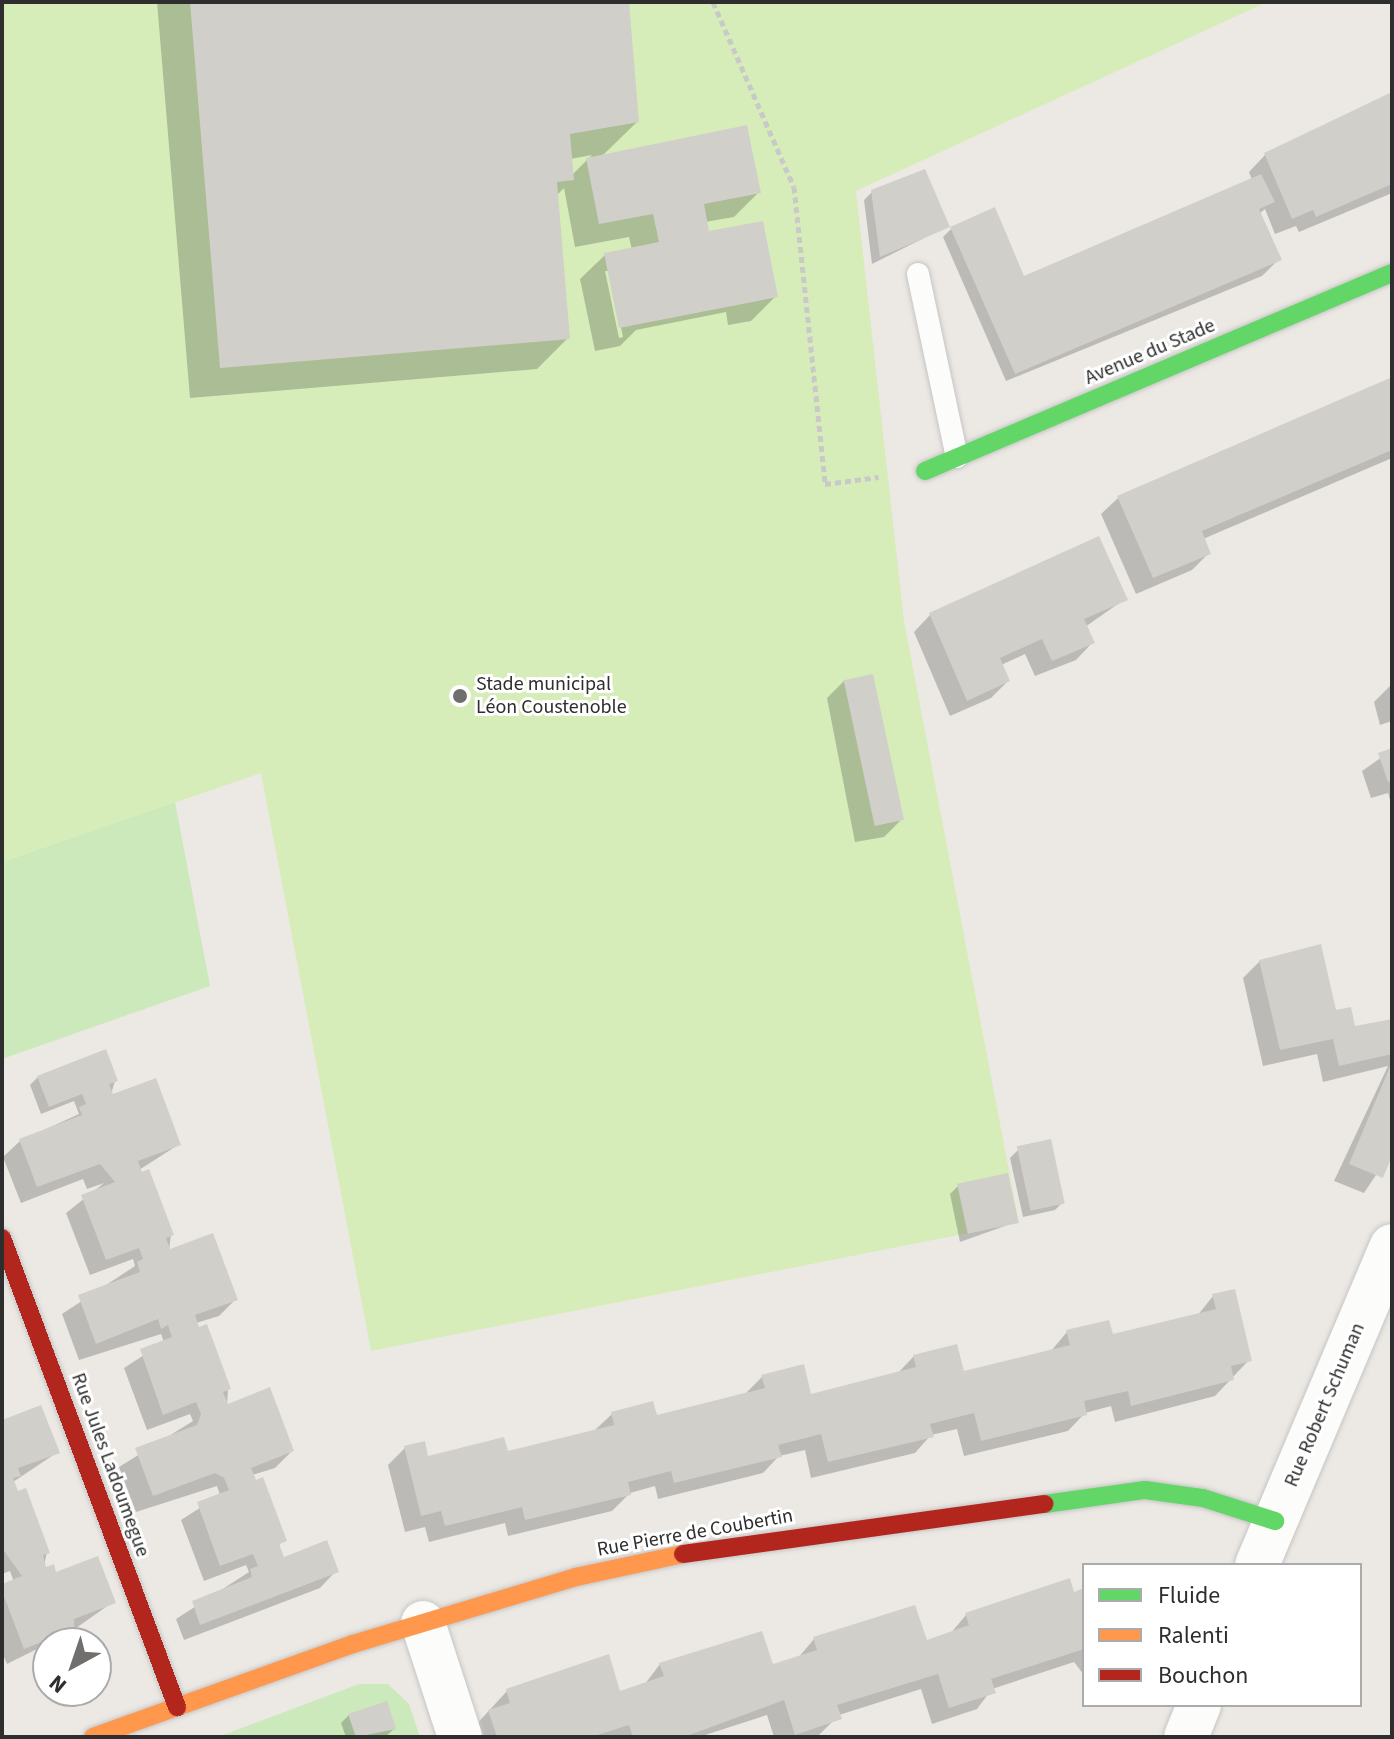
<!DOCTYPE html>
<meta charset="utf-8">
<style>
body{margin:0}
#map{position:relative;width:1394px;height:1739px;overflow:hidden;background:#ece9e4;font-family:"Source Sans 3",sans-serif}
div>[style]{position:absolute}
.green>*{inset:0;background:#cbe9bb}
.pitch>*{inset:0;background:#d6edb9}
.shadow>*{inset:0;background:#0003}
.building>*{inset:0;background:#d1cfca;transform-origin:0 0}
.path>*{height:5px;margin-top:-2.5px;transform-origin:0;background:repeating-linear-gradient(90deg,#c9c9c8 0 6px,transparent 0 10px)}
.roads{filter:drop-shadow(0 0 2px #c6c5c5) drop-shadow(0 0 2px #c6c5c5)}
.lane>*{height:22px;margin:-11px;padding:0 11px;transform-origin:11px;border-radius:11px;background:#fcfcfb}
.street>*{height:44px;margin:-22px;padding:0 22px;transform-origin:22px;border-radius:22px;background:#fcfcfb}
.fast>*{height:18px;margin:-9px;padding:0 9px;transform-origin:9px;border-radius:9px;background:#63d668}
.slow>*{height:18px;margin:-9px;padding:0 9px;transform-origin:9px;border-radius:9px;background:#ff974d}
.jam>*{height:18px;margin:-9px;padding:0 9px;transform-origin:9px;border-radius:9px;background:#b3261e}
.dots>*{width:22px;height:22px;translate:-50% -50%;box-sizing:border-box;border:4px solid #fff;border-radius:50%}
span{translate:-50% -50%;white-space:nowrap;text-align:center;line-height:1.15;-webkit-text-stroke:6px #fff;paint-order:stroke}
.street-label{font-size:20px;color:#2e2e2e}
.poi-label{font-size:20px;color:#2e2e2e}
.left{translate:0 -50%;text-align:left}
.frame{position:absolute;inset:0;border:4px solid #2e2e2e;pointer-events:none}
.legend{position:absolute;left:1082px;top:1563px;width:280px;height:144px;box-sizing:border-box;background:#fff;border:2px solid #ababab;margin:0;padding:10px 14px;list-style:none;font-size:24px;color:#2e2e2e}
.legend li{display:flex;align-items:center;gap:16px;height:40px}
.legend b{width:40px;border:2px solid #ababab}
.north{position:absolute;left:32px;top:1627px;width:80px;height:80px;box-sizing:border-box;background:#fff;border:2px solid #ababab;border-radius:50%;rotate:220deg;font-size:22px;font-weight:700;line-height:32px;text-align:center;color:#2e2e2e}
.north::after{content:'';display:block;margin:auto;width:28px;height:36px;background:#706f6e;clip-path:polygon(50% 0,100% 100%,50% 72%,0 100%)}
</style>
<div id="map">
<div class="green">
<div style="clip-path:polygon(175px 802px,210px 986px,2px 1059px,2px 862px)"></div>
<div style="clip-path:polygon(359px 1684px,388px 1684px,409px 1704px,420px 1737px,218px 1737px)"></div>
</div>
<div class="pitch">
<div style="clip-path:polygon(2px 2px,1267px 2px,856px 191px,904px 621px,1019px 1223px,371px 1351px,261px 773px,2px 862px)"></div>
</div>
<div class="shadow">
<div style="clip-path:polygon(evenodd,157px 2px,627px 2px,637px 122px,602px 156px,759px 192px,734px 217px,705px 222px,708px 234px,776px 296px,751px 321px,728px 325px,726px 312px,636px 330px,620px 346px,595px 351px,580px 279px,605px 255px,632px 250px,629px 237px,575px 247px,564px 188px,556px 196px,568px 338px,537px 369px,190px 398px,157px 2px,592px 155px,572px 175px,570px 159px,592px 155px,157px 2px,605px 271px,609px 271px,623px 337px,619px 338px,605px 271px)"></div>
<div style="clip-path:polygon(1392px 99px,1392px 193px,1299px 232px,1296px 226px,1275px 234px,1265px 209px,1259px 214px,1279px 259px,1262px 276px,1006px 381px,943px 237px,951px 229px,1023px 279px,1252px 180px,1249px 172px,1265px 155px)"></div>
<div style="clip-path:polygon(872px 192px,948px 226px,872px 264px,864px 200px)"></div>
<div style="clip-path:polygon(1389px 381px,1392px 458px,1203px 539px,1209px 553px,1192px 570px,1136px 594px,1101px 514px,1118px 498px)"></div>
<div style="clip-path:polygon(1125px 599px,1085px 627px,1092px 643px,1076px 660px,1035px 676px,1025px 654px,1001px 665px,1008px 681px,991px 698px,950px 716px,914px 632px,930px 615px)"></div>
<div style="clip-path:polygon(844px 681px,901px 820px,884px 837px,855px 842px,827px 698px)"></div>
<div style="clip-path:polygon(1391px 685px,1392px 721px,1380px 725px,1374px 702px)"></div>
<div style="clip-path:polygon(1392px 750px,1392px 807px,1388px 793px,1371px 798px,1362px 771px)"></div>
<div style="clip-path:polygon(1260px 961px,1354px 1029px,1392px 1021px,1392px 1151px,1364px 1193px,1334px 1181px,1388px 1066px,1323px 1082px,1317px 1054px,1263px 1066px,1243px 978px)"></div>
<div style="clip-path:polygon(38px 1077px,115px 1081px,111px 1094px,178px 1145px,139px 1170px,171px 1234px,169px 1251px,236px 1299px,219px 1316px,196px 1323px,228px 1389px,227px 1406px,292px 1451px,275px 1468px,252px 1475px,284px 1540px,278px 1546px,283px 1559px,336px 1571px,320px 1588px,184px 1640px,176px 1619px,249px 1572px,246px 1565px,204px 1581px,181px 1520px,220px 1495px,217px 1486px,136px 1512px,119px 1467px,193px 1421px,190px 1414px,147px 1430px,124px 1368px,164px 1342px,161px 1334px,79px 1360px,62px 1314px,135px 1266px,133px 1259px,90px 1275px,66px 1213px,104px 1183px,87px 1189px,83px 1179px,21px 1203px,3px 1157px,20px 1141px,79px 1114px,74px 1101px,41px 1114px,30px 1085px)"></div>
<div style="clip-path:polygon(1018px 1150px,1063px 1202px,1055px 1210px,1023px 1217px,1010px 1158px)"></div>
<div style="clip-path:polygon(958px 1186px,1016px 1222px,960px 1242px,950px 1194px)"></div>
<div style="clip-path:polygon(1213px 1296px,1249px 1360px,1215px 1396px,1115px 1422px,1111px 1406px,1085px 1413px,1068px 1431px,964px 1456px,957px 1429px,931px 1435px,915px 1453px,811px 1478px,805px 1450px,779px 1456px,763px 1473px,658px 1499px,655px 1486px,630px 1493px,612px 1511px,508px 1536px,505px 1523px,429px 1542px,425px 1527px,405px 1532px,388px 1465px,405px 1448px,426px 1458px,506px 1454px,595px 1430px,612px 1414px,656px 1417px,746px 1393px,762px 1377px,810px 1396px,898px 1373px,914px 1356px,962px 1373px,1051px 1351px,1067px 1332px,1112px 1336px,1197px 1316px)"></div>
<div style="clip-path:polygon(2px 1422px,58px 1452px,13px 1482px,47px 1552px,44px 1566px,113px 1602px,69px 1633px,75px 1643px,48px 1643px,48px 1691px,57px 1691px,47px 1695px,35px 1665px,43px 1658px,39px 1648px,7px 1664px,2px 1652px,2px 1586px,14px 1582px,10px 1571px,2px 1574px)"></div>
<div style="clip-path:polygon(1084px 1591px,1084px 1675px,1074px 1662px,992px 1689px,977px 1709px,932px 1724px,921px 1689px,839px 1715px,817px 1737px,774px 1737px,767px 1715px,699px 1737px,475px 1737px,473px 1728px,507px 1691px,618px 1693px,645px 1684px,660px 1664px,772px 1667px,798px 1658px,814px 1639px,925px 1642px,950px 1634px,966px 1615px)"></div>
<div style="clip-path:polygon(349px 1715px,394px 1729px,385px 1737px,346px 1737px,341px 1723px)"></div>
</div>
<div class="building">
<div style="clip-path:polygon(190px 2px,629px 2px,639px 122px,570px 134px,574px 180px,557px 182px,570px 339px,220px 368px)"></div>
<div style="clip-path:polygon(1392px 92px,1392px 184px,1316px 217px,1313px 210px,1292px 219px,1264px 153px)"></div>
<div style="clip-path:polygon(747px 125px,761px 193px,704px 204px,709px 231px,763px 221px,778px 297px,619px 328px,604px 253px,659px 242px,653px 214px,599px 224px,586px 158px)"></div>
<div style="clip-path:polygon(925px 169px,950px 227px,995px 207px,1024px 276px,1261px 174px,1275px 202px,1259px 209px,1282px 260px,1015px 374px,950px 227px,880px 257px,871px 190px)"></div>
<div style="clip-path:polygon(1390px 378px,1392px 450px,1202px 531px,1211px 554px,1153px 578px,1117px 496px)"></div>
<div style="clip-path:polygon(1099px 536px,1128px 600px,1084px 619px,1095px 643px,1052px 661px,1042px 639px,1000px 658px,1010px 681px,967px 701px,929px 613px)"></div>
<div style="left:873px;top:674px;width:149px;height:30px;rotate:78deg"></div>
<div style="clip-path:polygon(1392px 748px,1392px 781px,1388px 782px,1378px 753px)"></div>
<div style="clip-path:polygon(1321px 944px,1336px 1010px,1351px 1007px,1355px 1026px,1392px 1019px,1392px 1054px,1339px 1066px,1333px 1039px,1280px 1050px,1259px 960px)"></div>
<div style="clip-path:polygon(106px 1049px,118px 1081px,109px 1084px,113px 1094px,156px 1078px,181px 1145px,138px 1161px,142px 1172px,149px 1169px,174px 1235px,166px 1238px,170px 1249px,213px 1233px,238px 1300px,195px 1315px,199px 1327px,207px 1324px,231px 1389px,223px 1392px,228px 1404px,270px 1387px,294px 1451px,251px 1468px,256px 1480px,263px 1477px,287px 1541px,279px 1544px,284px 1557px,327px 1540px,339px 1572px,200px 1625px,192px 1601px,252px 1577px,250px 1569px,258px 1566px,253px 1554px,220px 1566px,197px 1502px,229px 1490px,224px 1478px,215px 1473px,153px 1496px,135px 1448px,197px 1425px,201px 1414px,196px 1402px,163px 1415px,140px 1349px,172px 1337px,168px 1325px,161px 1329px,158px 1319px,96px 1344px,78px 1295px,140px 1272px,137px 1262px,143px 1259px,139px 1248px,106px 1260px,81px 1195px,115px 1182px,100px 1164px,37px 1187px,19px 1139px,82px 1115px,79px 1107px,86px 1104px,82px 1094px,49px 1107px,37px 1076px)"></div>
<div style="clip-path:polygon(1392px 1062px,1392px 1156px,1383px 1178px,1349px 1164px)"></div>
<div style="left:1051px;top:1139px;width:66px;height:35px;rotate:78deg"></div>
<div style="left:1008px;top:1173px;width:51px;height:52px;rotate:78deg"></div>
<div style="clip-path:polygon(1235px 1289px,1252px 1361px,1231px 1366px,1234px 1380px,1131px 1406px,1128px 1391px,1084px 1401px,1087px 1415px,981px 1441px,974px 1413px,930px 1424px,934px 1437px,828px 1462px,821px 1434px,778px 1445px,782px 1457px,674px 1483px,671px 1471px,628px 1482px,631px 1495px,525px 1520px,522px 1507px,445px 1526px,441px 1511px,421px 1516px,404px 1446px,425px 1441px,428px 1456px,504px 1437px,508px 1451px,614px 1425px,611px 1412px,653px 1401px,657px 1415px,765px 1388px,761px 1375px,804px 1364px,811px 1394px,916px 1367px,913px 1355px,957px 1344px,964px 1371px,1070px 1345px,1066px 1330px,1109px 1320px,1113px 1334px,1216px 1309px,1212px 1294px)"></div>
<div style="clip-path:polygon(41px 1405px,60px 1453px,18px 1468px,21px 1476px,13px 1478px,18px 1491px,26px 1488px,50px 1553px,43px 1555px,46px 1567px,54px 1564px,56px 1572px,98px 1556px,116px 1603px,74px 1619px,75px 1643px,46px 1640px,24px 1649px,2px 1591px,2px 1584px,22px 1576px,2px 1548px,2px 1420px)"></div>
<div style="clip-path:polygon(1070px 1578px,1074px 1592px,1084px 1588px,1084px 1649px,991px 1679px,996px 1693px,949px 1708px,938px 1674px,837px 1705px,842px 1719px,795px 1735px,784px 1700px,684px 1737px,633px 1737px,629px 1725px,591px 1737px,497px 1737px,488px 1710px,510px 1703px,506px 1689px,609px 1654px,620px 1691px,664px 1676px,659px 1663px,762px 1631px,773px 1664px,817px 1650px,813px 1637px,915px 1605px,927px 1640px,969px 1625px,965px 1613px)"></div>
<div style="clip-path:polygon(387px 1701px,396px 1729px,356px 1737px,348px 1714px)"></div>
</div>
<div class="path">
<div style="left:713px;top:2px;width:202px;rotate:66.4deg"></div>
<div style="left:794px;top:187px;width:299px;rotate:84deg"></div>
<div style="left:825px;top:484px;width:54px;rotate:-7.4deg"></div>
</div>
<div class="roads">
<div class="lane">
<div style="left:918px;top:274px;width:187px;rotate:78deg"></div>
</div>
<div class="street">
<div style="left:1257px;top:1565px;width:346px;rotate:-67.1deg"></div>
<div style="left:423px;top:1623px;width:120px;rotate:72deg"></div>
<div style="left:1186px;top:1737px;width:35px;rotate:-68deg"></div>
</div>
<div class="fast">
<div style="left:925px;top:471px;width:507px;rotate:-22.98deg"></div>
<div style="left:1045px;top:1504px;width:101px;rotate:-8deg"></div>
<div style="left:1145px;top:1490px;width:59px;rotate:7.9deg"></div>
<div style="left:1203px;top:1498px;width:76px;rotate:17.7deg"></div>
</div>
<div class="slow">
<div style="left:93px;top:1737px;width:276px;rotate:-19.7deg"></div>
<div style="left:353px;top:1644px;width:233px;rotate:-16.7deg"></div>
<div style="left:576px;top:1577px;width:109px;rotate:-12.1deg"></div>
</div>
<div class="jam">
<div style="left:2px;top:1238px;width:501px;rotate:69.54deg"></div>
<div style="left:683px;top:1554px;width:365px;rotate:-7.9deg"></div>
</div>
</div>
<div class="dots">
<div style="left:460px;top:696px;background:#706f6e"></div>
</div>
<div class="street-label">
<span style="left:1150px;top:352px;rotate:-23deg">Avenue du Stade</span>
<span style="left:1325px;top:1405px;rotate:-67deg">Rue Robert Schuman</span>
<span style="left:110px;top:1465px;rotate:70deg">Rue Jules Ladoumegue</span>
<span style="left:695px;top:1533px;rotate:-10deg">Rue Pierre de Coubertin</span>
</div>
<div class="poi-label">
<span class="left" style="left:476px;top:696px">Stade municipal<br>Léon Coustenoble</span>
</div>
<div class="frame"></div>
<ul class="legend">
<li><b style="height:10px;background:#63d668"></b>Fluide</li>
<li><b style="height:10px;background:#ff974d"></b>Ralenti</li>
<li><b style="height:10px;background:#b3261e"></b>Bouchon</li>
</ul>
<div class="north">N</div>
</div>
